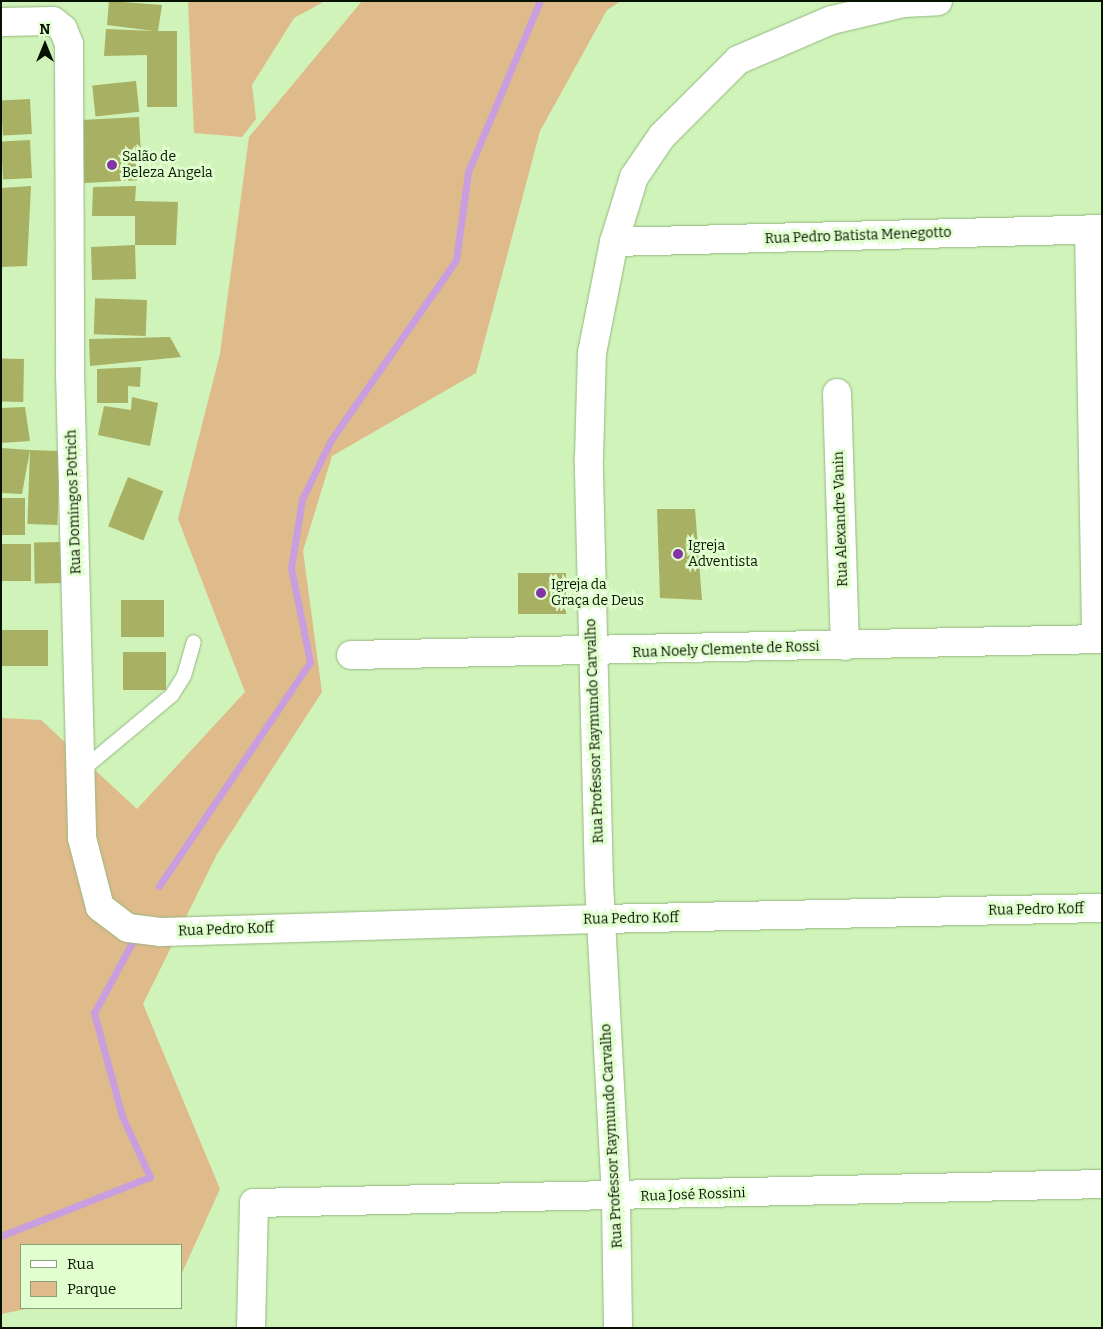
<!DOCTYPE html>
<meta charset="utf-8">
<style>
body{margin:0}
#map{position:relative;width:1103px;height:1329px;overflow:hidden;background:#cff3b9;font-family:Bitter,serif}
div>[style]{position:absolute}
.green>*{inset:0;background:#dfba8a}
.stream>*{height:7px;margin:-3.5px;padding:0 3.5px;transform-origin:3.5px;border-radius:3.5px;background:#c99ede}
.building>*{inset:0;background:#a8b063;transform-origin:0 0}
.roads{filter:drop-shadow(0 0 1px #95b780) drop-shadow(0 0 1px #95b780)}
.service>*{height:14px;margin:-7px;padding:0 7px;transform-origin:7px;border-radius:7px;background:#fff}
.minor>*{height:28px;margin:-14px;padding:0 14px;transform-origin:14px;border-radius:14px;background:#fff}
.tertiary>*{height:28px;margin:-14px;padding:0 14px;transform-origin:14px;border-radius:14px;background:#fff}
.dots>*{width:14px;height:14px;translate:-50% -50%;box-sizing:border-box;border:2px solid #e1fecf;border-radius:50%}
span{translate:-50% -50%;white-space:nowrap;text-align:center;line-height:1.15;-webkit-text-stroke:5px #e1fecf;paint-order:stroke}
.poi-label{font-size:14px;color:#071301}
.left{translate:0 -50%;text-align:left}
.street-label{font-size:14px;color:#071301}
.frame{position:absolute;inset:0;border:2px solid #071301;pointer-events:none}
.legend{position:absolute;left:20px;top:1244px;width:162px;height:65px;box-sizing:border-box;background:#e1fecf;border:1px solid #8aa07d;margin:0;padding:6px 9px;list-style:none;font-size:15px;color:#071301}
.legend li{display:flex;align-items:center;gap:10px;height:25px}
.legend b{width:25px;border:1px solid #8aa07d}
.north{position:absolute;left:20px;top:20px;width:50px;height:50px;-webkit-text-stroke:4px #e1fecf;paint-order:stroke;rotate:0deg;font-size:14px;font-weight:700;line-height:20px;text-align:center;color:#071301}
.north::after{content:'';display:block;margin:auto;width:18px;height:22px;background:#071301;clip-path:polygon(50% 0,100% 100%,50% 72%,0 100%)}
</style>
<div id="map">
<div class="green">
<div style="clip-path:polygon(188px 1px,325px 1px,294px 18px,252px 85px,256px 119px,242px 137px,194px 133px)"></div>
<div style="clip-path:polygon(362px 1px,621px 1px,607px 10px,540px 131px,476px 373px,332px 456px,303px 551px,322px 692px,217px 854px,143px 1004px,220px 1189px,181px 1275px,181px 1245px,21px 1245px,21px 1308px,31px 1308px,1px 1314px,1px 718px,41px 720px,137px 809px,245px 692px,178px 519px,220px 354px,249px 137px)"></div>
</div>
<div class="stream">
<div style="left:159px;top:886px;width:270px;rotate:-56deg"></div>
<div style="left:310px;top:662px;width:96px;rotate:-101.4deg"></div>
<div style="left:291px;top:568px;width:70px;rotate:-80.9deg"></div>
<div style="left:302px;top:499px;width:66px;rotate:-63.8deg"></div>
<div style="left:331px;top:440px;width:219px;rotate:-55.2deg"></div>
<div style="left:456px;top:260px;width:89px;rotate:-82.2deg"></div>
<div style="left:468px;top:172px;width:186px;rotate:-67.2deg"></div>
<div style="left:1px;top:1236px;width:160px;rotate:-21.6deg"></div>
<div style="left:150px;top:1177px;width:67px;rotate:-114.7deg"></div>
<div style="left:122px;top:1116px;width:107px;rotate:-105.2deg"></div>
<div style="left:94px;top:1013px;width:84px;rotate:-61.6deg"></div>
</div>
<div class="building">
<div style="clip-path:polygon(109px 1px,162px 5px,158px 31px,177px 31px,177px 107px,147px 107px,147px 55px,104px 56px,106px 29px,154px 31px,107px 25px)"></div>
<div style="left:136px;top:81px;width:31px;height:44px;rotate:84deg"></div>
<div style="left:30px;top:99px;width:35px;height:29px;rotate:87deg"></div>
<div style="left:139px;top:117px;width:63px;height:58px;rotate:87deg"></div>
<div style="left:30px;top:140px;width:38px;height:29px;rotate:87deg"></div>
<div style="clip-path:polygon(31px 186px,27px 266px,1px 267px,1px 188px)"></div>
<div style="clip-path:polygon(136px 186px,135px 201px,178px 202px,176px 245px,135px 245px,136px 279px,92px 280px,91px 247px,135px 245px,135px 216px,92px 216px,93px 187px)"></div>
<div style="left:147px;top:300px;width:36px;height:52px;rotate:92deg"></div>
<div style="clip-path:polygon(170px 337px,181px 357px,90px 366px,89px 339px)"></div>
<div style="left:24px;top:359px;width:43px;height:23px;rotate:91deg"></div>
<div style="clip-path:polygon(141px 367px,140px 387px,128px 386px,128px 403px,97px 403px,97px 369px)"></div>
<div style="clip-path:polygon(132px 397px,158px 403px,150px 446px,98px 435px,104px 406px,131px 410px)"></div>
<div style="clip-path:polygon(25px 407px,30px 441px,1px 443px,1px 408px)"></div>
<div style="clip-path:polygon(1px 448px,30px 450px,22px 494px,1px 493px)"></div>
<div style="left:30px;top:450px;width:30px;height:74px;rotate:2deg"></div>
<div style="left:128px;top:477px;width:38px;height:53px;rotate:22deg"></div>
<div style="left:1px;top:498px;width:24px;height:37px"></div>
<div style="clip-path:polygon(657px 509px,695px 509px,702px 600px,660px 598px)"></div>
<div style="left:64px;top:542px;width:41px;height:30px;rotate:89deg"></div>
<div style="left:1px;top:544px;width:30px;height:37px"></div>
<div style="left:518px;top:573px;width:48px;height:41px"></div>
<div style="left:121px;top:600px;width:43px;height:37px"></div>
<div style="left:48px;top:630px;width:36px;height:47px;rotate:90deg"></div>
<div style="left:123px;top:652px;width:43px;height:38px"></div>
</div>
<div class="roads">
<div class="service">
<div style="left:82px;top:770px;width:117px;rotate:-39.8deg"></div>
<div style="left:172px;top:695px;width:22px;rotate:-58deg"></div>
<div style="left:184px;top:676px;width:35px;rotate:-74deg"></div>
</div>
<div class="minor">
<div style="left:1px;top:22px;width:52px;rotate:-1.1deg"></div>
<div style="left:53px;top:21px;width:13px;rotate:39deg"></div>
<div style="left:63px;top:29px;width:16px;rotate:68deg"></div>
<div style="left:69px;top:44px;width:329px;rotate:89.8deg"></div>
<div style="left:70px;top:373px;width:465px;rotate:88.5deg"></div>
<div style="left:82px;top:838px;width:71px;rotate:75.4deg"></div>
<div style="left:100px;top:907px;width:35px;rotate:37deg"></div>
<div style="left:128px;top:928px;width:32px;rotate:7deg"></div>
<div style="left:160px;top:932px;width:441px;rotate:-1.7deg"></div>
<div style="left:1089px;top:229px;width:410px;rotate:89deg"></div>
<div style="left:614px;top:242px;width:488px;rotate:-1.5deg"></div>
<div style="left:837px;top:393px;width:253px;rotate:88.2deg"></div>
<div style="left:351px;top:655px;width:751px;rotate:-1.22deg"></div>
<div style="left:251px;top:1328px;width:125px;rotate:-88.6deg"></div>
<div style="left:254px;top:1203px;width:848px;rotate:-1.28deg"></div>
</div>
<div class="tertiary">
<div style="left:601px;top:919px;width:501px;rotate:-1.26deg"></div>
<div style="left:618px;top:1328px;width:131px;rotate:-90.9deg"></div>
<div style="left:616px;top:1197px;width:315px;rotate:-93.1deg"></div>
<div style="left:599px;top:882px;width:424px;rotate:-91.4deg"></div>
<div style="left:589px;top:458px;width:105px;rotate:-88.4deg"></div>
<div style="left:592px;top:353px;width:113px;rotate:-78.8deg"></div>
<div style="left:614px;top:242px;width:68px;rotate:-72.9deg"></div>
<div style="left:634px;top:177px;width:50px;rotate:-55.7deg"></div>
<div style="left:662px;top:136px;width:107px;rotate:-45deg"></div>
<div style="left:738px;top:60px;width:102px;rotate:-23.1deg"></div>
<div style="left:832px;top:20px;width:74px;rotate:-13.3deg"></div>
<div style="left:904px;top:3px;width:34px;rotate:-3deg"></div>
</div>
</div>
<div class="dots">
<div style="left:112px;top:165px;background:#8334a5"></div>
<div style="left:678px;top:554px;background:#8334a5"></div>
<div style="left:541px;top:593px;background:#8334a5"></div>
</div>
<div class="poi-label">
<span class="left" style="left:122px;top:165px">Salão de<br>Beleza Angela</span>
<span class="left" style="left:688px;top:554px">Igreja<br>Adventista</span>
<span class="left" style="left:551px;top:593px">Igreja da<br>Graça de Deus</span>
</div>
<div class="street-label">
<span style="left:858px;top:236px;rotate:-2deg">Rua Pedro Batista Menegotto</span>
<span style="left:74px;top:502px;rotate:-92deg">Rua Domingos Potrich</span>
<span style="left:841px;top:519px;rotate:-92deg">Rua Alexandre Vanin</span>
<span style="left:726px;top:650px;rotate:-2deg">Rua Noely Clemente de Rossi</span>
<span style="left:595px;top:731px;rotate:-92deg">Rua Professor Raymundo Carvalho</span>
<span style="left:1036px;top:910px;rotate:-1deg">Rua Pedro Koff</span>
<span style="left:631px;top:919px;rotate:-1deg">Rua Pedro Koff</span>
<span style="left:226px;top:930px;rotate:-2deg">Rua Pedro Koff</span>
<span style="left:612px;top:1136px;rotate:-93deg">Rua Professor Raymundo Carvalho</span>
<span style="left:693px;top:1195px;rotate:-2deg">Rua José Rossini</span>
</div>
<div class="frame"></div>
<ul class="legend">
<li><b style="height:6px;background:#fff"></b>Rua</li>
<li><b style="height:14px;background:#dfba8a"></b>Parque</li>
</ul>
<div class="north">N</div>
</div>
